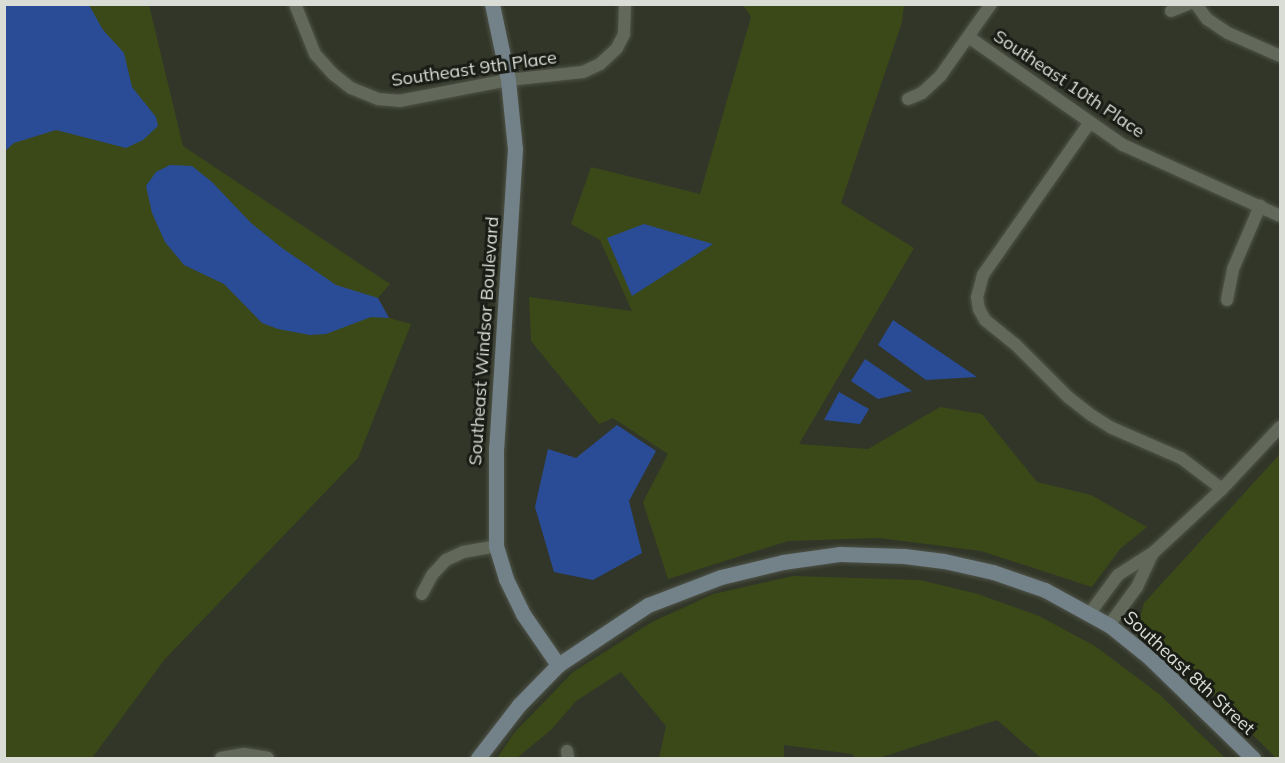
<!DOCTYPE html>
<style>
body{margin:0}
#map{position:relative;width:1285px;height:763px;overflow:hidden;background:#313628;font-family:Mulish,sans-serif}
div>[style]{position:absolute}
.green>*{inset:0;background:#3b4919}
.water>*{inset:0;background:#2a4c96}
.roads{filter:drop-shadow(0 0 2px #4f5348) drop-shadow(0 0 2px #4f5348)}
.street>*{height:12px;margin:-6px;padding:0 6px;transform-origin:6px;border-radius:6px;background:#63695a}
.secondary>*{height:15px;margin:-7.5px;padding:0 7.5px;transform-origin:7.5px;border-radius:7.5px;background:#738189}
span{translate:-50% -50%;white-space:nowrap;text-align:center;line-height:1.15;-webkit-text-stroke:6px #1a1c16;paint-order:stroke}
.street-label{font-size:18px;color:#daddd5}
.frame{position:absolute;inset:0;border:6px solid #daddd5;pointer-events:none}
</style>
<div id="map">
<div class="green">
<div style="clip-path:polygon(4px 5px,149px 5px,183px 146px,390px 284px,378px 298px,389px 318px,411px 324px,358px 458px,165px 659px,92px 758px,5px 758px)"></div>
<div style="clip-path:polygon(743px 5px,904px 5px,902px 22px,841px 203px,914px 248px,799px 444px,868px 449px,940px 407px,982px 414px,1037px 482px,1091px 495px,1147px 527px,1120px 549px,1092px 587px,981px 551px,879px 538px,788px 541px,668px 579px,643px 502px,668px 454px,613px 418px,599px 424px,531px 341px,529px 297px,632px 311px,600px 240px,571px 224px,591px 167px,700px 194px,751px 17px)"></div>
<div style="clip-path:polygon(1280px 454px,1280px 758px,1276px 758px,1171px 653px,1138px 625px,1144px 603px)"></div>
<div style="clip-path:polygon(793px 576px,920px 580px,978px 594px,1039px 616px,1095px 646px,1159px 694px,1225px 758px,1041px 758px,997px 720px,879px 758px,856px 758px,852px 754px,784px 745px,784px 758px,659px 758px,666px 726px,621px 672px,576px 701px,552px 729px,517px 758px,497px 758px,514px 733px,573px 672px,652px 622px,713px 594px)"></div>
</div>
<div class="water">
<div style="clip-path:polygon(5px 4px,89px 5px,103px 30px,124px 53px,132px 87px,156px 117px,158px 126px,143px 140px,126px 148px,56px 130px,14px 143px,5px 151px)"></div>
<div style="clip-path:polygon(170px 165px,192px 166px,212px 182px,251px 223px,282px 248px,336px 285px,378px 298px,389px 318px,371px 317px,326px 334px,310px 335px,278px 329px,262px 323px,224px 284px,184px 265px,165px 242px,152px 213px,146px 186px,156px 172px)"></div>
<div style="clip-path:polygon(644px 224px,713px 244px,632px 296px,607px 238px)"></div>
<div style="clip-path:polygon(893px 320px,977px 377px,926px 380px,878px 345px)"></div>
<div style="clip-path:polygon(865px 359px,912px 391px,878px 399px,851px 381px)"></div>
<div style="clip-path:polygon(839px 392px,869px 409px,860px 424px,824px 420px)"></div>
<div style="clip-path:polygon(617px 425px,656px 451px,629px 501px,642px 553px,593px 580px,554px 572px,535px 507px,548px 449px,576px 458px)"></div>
</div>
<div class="roads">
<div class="street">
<div style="left:295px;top:4px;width:54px;rotate:68.2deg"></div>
<div style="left:315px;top:54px;width:27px;rotate:48deg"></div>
<div style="left:333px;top:74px;width:23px;rotate:38deg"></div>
<div style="left:351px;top:88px;width:29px;rotate:22deg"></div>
<div style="left:378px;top:99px;width:21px;rotate:5deg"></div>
<div style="left:399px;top:101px;width:111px;rotate:-10.9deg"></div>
<div style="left:508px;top:80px;width:75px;rotate:-6.1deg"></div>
<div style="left:583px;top:72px;width:19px;rotate:-25deg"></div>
<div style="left:600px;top:64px;width:23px;rotate:-43deg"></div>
<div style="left:617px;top:48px;width:16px;rotate:-63deg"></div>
<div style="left:624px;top:34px;width:30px;rotate:-88deg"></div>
<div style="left:1196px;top:4px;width:19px;rotate:54deg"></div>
<div style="left:1207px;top:19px;width:25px;rotate:34deg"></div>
<div style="left:1228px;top:33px;width:57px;rotate:23.9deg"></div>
<div style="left:1171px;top:11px;width:18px;rotate:-22deg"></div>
<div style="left:970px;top:38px;width:187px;rotate:35deg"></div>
<div style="left:1123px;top:145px;width:172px;rotate:24.3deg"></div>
<div style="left:908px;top:99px;width:15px;rotate:-23deg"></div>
<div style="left:922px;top:93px;width:26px;rotate:-43deg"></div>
<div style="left:941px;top:75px;width:87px;rotate:-54.8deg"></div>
<div style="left:1090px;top:122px;width:187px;rotate:125deg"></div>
<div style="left:983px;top:275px;width:23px;rotate:105deg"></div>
<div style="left:977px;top:297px;width:12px;rotate:81deg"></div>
<div style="left:979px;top:309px;width:13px;rotate:61deg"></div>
<div style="left:985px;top:320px;width:38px;rotate:39deg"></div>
<div style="left:1015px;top:344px;width:75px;rotate:45deg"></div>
<div style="left:1068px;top:397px;width:29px;rotate:38deg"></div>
<div style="left:1091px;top:415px;width:25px;rotate:32deg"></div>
<div style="left:1112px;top:428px;width:75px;rotate:23.5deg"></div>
<div style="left:1181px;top:458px;width:51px;rotate:37.1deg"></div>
<div style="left:1227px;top:300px;width:32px;rotate:-79deg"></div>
<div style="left:1233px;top:269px;width:69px;rotate:-66.8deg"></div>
<div style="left:422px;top:594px;width:21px;rotate:-62deg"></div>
<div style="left:432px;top:575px;width:21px;rotate:-47deg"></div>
<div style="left:446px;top:560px;width:19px;rotate:-25deg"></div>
<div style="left:463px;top:552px;width:34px;rotate:-10deg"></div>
<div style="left:1090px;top:613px;width:47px;rotate:-53.6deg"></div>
<div style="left:1118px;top:575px;width:43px;rotate:-32.6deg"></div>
<div style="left:1154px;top:552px;width:93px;rotate:-42.8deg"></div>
<div style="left:1222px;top:489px;width:85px;rotate:-46.9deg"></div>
<div style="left:1109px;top:625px;width:47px;rotate:-53.6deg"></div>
<div style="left:1137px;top:587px;width:38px;rotate:-65deg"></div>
<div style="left:567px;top:751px;width:7px;rotate:82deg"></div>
<div style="left:221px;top:758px;width:23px;rotate:-10deg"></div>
<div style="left:244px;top:754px;width:24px;rotate:9deg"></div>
</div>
<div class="secondary">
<div style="left:492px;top:4px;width:78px;rotate:78.1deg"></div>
<div style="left:508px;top:80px;width:69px;rotate:84.2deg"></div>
<div style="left:515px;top:149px;width:299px;rotate:93.6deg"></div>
<div style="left:496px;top:447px;width:99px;rotate:90deg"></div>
<div style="left:496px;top:546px;width:34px;rotate:73deg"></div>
<div style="left:506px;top:579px;width:39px;rotate:64deg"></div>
<div style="left:523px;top:614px;width:62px;rotate:55.5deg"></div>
<div style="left:478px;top:758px;width:67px;rotate:-52.3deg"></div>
<div style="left:519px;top:705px;width:56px;rotate:-45.7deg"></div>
<div style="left:558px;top:665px;width:108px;rotate:-33.7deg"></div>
<div style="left:648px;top:605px;width:78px;rotate:-21deg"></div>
<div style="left:721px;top:577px;width:64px;rotate:-13.6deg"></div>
<div style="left:783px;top:562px;width:58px;rotate:-8deg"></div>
<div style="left:840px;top:554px;width:64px;rotate:1.8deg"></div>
<div style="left:904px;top:556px;width:40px;rotate:7.1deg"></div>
<div style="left:944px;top:561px;width:50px;rotate:12.7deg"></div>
<div style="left:993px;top:572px;width:55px;rotate:19.1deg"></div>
<div style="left:1045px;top:590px;width:73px;rotate:28.7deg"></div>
<div style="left:1109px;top:625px;width:53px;rotate:38.8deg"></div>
<div style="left:1150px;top:658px;width:144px;rotate:44.2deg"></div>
</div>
</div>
<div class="street-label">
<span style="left:474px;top:69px;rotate:-8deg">Southeast 9th Place</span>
<span style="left:1069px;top:84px;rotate:34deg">Southeast 10th Place</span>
<span style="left:484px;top:341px;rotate:-86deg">Southeast Windsor Boulevard</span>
<span style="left:1189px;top:673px;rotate:43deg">Southeast 8th Street</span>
</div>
<div class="frame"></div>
</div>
